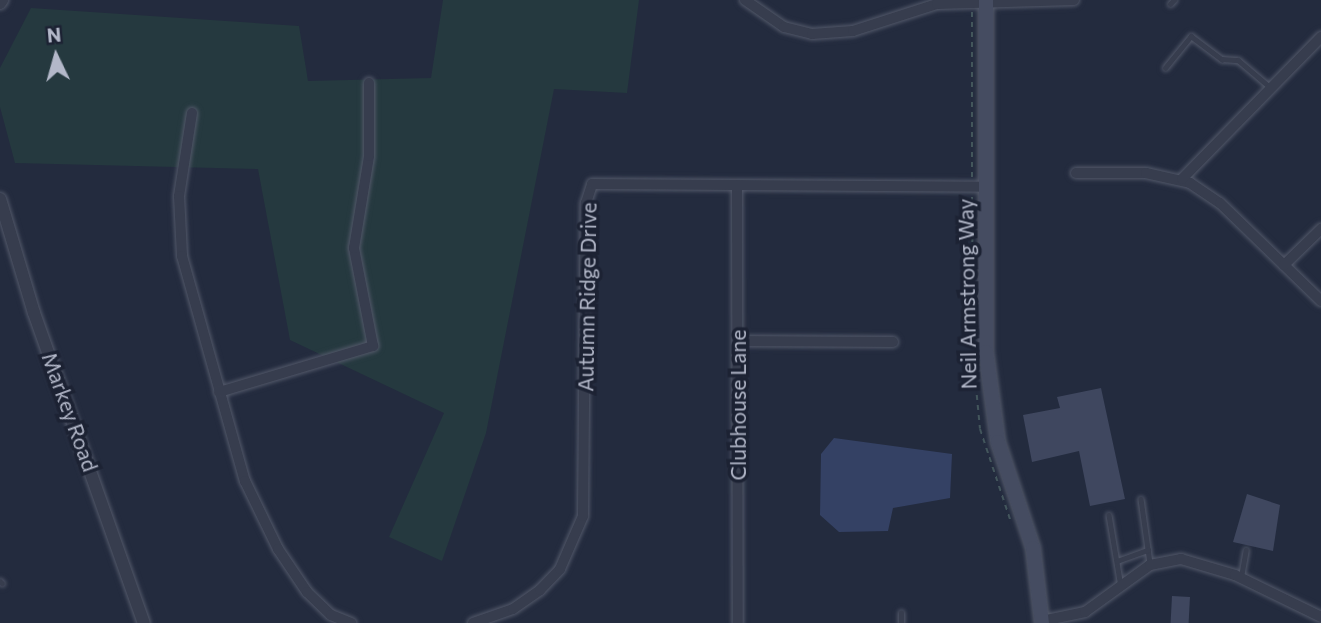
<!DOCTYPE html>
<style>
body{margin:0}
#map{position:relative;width:1321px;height:623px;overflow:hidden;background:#232b3e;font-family:Commissioner,sans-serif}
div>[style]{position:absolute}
.green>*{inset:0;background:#25393f}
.water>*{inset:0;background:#344164}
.building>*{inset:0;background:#3f475f;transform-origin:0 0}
.path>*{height:2px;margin-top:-1px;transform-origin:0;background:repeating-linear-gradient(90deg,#43565c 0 5px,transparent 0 10px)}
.roads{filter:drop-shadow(0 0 2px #525869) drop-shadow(0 0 2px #525869)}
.service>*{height:4.5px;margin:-2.25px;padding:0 2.25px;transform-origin:2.25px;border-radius:2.25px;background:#373d4e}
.minor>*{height:10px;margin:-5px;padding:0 5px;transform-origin:5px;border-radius:5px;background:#373d4e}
.tertiary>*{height:12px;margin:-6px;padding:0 6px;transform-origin:6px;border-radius:6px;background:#373d4e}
.secondary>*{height:14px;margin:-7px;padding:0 7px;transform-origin:7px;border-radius:7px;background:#454c61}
span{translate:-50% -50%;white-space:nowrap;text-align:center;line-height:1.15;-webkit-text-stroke:7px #1c2233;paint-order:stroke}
.street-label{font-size:21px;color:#b3b8c9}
.north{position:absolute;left:21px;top:21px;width:70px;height:70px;-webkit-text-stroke:5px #1c2233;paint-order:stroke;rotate:355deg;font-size:19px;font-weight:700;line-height:28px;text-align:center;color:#b3b8c9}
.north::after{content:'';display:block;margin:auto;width:24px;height:32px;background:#b3b8c9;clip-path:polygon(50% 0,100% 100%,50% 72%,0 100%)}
</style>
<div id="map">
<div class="green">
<div style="clip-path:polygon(443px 0,639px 0,627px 93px,554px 89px,486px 433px,442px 561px,389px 537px,444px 413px,290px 340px,258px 169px,15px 163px,0 107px,0 68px,31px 8px,299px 26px,308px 81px,431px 78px)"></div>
</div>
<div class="water">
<div style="clip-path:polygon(834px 438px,952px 454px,950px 498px,893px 508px,888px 531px,839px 532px,820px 515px,821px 454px)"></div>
</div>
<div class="building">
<div style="clip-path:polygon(1101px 388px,1125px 499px,1090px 506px,1079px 451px,1032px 462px,1023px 415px,1060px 408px,1057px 397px)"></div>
<div style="clip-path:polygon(1247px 494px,1280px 505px,1273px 551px,1233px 542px)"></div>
<div style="left:1172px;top:596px;width:18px;height:27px;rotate:3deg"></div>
</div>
<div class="path">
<div style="left:972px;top:177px;width:165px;rotate:-90deg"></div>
<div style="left:972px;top:197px;width:131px;rotate:89.6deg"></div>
<div style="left:973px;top:355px;width:74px;rotate:84.6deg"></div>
<div style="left:980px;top:429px;width:95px;rotate:71.6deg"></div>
</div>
<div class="roads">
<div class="service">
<div style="left:1170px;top:4px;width:6px;rotate:-45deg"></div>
<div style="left:1165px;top:68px;width:41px;rotate:-50.9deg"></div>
<div style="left:1191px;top:36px;width:39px;rotate:37deg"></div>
<div style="left:1222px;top:59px;width:16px;rotate:4deg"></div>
<div style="left:1238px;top:60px;width:42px;rotate:40.2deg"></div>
<div style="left:1141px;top:499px;width:65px;rotate:82deg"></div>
<div style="left:1109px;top:515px;width:73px;rotate:80.5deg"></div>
<div style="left:1117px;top:561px;width:33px;rotate:-20deg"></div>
<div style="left:1241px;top:577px;width:27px;rotate:-80deg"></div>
<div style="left:0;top:581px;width:3px;rotate:45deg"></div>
<div style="left:901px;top:623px;width:10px;rotate:-90deg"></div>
</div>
<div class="minor">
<div style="left:745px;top:0;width:47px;rotate:34.7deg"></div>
<div style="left:784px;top:27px;width:29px;rotate:14deg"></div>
<div style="left:812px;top:34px;width:41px;rotate:-4.2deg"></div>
<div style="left:853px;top:31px;width:88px;rotate:-17.8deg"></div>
<div style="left:937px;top:4px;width:137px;rotate:-1.7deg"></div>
<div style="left:192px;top:113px;width:84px;rotate:98.9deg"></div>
<div style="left:179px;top:196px;width:60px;rotate:87.1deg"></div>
<div style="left:182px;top:256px;width:234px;rotate:74.4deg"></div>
<div style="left:245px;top:481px;width:76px;rotate:64.1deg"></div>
<div style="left:278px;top:549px;width:52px;rotate:56deg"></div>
<div style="left:307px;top:592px;width:33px;rotate:44deg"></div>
<div style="left:331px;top:615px;width:22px;rotate:22deg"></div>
<div style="left:1076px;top:173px;width:70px"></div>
<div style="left:1146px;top:173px;width:45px;rotate:12.8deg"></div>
<div style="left:1190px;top:183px;width:36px;rotate:34deg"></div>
<div style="left:1220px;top:203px;width:141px;rotate:44.1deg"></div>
<div style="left:1182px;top:179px;width:199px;rotate:-45.6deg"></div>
<div style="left:737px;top:187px;width:436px;rotate:89.9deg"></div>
<div style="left:1284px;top:265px;width:52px;rotate:-44.2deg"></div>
<div style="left:738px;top:341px;width:155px;rotate:0.4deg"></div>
<div style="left:219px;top:392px;width:161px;rotate:-16.6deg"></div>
<div style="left:373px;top:346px;width:100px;rotate:-101deg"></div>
<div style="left:354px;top:248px;width:93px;rotate:-80.7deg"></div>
<div style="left:369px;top:156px;width:73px;rotate:-90deg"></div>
<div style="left:1042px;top:621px;width:44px;rotate:-11.8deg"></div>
<div style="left:1085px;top:612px;width:80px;rotate:-35.9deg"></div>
<div style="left:1150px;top:565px;width:32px;rotate:-11deg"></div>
<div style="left:1181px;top:559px;width:56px;rotate:16.5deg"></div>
<div style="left:1235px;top:575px;width:96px;rotate:26deg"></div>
<div style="left:473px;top:623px;width:42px;rotate:-19.3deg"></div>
<div style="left:513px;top:609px;width:33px;rotate:-35deg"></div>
<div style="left:540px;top:590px;width:29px;rotate:-46deg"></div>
<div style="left:560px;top:569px;width:58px;rotate:-66.5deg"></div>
<div style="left:583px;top:516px;width:313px;rotate:-89.5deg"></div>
<div style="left:586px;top:203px;width:20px;rotate:-72deg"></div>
<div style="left:592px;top:184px;width:394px;rotate:0.4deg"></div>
</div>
<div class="tertiary">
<div style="left:0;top:3px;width:4px;rotate:-56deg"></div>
<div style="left:0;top:199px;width:119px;rotate:73.4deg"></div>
<div style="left:34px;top:313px;width:329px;rotate:70.5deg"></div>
</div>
<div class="secondary">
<div style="left:986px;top:0;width:352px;rotate:90deg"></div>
<div style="left:986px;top:352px;width:91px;rotate:82.4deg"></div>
<div style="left:998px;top:442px;width:112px;rotate:71.7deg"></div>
<div style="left:1033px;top:548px;width:76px;rotate:83.2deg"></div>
</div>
</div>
<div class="street-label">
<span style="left:967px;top:294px;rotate:-91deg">Neil Armstrong Way</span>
<span style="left:587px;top:297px;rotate:-89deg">Autumn Ridge Drive</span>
<span style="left:738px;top:405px;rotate:-90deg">Clubhouse Lane</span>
<span style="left:70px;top:412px;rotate:70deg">Markey Road</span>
</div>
<div class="north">N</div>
</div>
